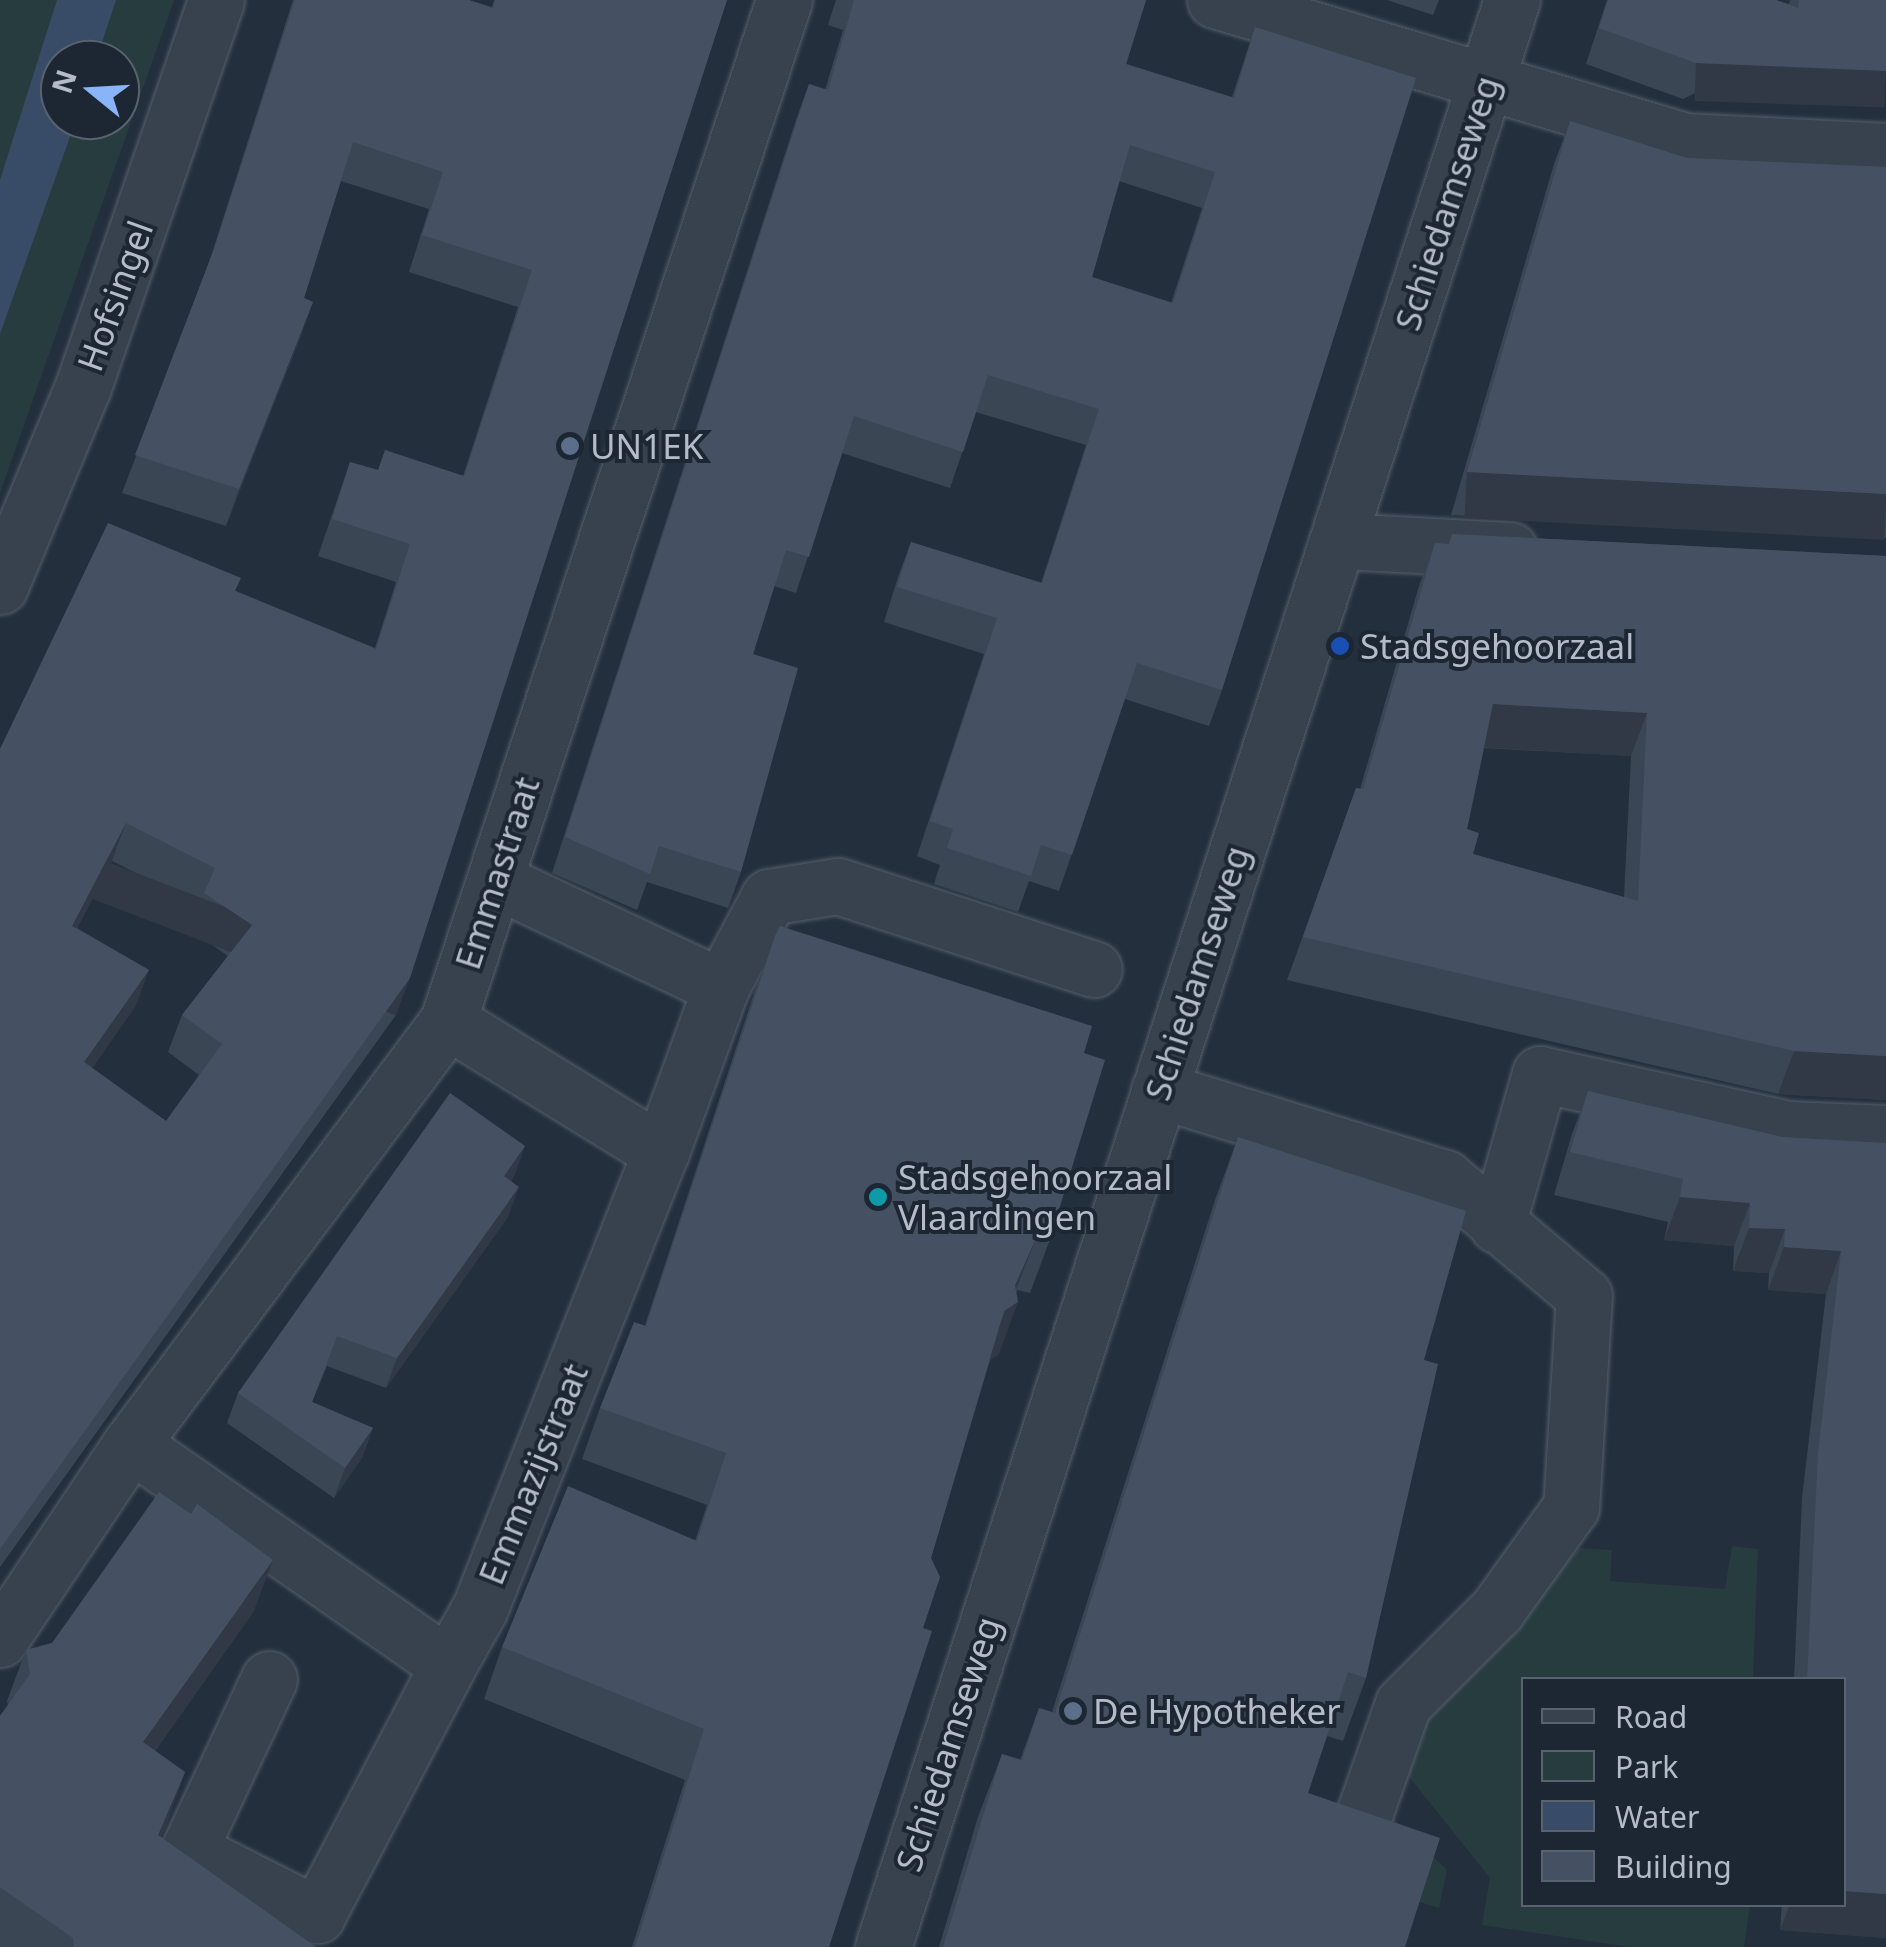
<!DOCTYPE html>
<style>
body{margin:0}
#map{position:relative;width:1886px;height:1947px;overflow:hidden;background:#242f3e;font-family:"Noto Sans",sans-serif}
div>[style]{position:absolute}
.green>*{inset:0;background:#263c3f}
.water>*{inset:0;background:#394c67}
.roads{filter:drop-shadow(0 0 2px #565f6c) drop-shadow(0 0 2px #565f6c)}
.minor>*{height:55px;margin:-27.5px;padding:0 27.5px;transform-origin:27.5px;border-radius:27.5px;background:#38414e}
.wall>*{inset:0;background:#3b4654}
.shaded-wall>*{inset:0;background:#303945;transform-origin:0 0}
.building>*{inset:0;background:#455162}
.dots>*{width:28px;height:28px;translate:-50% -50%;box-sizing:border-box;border:5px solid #1d2633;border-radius:50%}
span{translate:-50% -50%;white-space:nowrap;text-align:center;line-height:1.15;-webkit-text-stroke:8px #1d2633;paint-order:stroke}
.street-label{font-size:35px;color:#b4bcc9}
.poi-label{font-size:35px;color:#b4bcc9}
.left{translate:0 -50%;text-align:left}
.legend{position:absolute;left:1521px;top:1677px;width:325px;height:230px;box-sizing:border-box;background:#1d2633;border:2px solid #59626f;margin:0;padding:12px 18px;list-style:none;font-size:30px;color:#b4bcc9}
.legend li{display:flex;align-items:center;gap:20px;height:50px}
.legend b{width:50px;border:2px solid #59626f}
.north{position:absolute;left:40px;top:40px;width:100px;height:100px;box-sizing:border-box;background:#1d2633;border:2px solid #59626f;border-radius:50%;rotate:288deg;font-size:28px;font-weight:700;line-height:40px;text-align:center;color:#b4bcc9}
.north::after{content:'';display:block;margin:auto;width:35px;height:45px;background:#8ab4f8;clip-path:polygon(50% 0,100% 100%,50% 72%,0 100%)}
</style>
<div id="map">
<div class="green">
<div style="clip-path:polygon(evenodd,0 0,174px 0,0 493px,0 0,60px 60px,120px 60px,120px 120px,60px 120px,60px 60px)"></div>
<div style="clip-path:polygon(1732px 1546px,1758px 1549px,1753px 1679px,1524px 1680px,1524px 1904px,1750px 1905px,1744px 1947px,1630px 1947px,1482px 1925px,1490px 1878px,1406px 1773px,1420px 1722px,1579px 1548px,1612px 1550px,1610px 1581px,1725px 1589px)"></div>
<div style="clip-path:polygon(1394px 1819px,1447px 1870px,1439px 1908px,1365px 1885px)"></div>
</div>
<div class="water">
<div style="clip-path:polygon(57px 0,116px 0,96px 60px,60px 60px,60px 120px,76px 120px,0 334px,0 180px)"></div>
</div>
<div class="roads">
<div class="minor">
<div style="left:1215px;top:0;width:491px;rotate:16.7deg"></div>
<div style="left:1685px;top:141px;width:201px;rotate:2.8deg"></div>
<div style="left:1339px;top:541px;width:171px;rotate:3deg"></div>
<div style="left:0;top:586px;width:216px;rotate:-67.4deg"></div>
<div style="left:83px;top:387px;width:409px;rotate:-71deg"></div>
<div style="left:495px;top:880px;width:250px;rotate:25.3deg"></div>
<div style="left:721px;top:987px;width:176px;rotate:110deg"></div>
<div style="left:721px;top:987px;width:102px;rotate:-61.9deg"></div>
<div style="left:769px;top:897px;width:70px;rotate:-9.1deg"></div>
<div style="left:838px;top:886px;width:269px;rotate:18deg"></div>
<div style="left:1159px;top:1090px;width:299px;rotate:17.1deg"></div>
<div style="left:1445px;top:1178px;width:182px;rotate:40.3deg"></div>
<div style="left:1584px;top:1296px;width:211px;rotate:93.5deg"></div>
<div style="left:1571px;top:1507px;width:127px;rotate:125.7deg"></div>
<div style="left:1497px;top:1610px;width:133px;rotate:135deg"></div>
<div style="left:1403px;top:1704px;width:129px;rotate:109.4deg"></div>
<div style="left:1497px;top:1225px;width:157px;rotate:-74.1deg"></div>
<div style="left:1540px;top:1074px;width:255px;rotate:12.5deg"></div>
<div style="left:1789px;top:1129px;width:97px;rotate:2.4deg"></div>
<div style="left:131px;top:1444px;width:386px;rotate:34.9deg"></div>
<div style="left:448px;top:1665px;width:65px;rotate:-60.7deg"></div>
<div style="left:480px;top:1608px;width:491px;rotate:-68.4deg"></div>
<div style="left:661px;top:1152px;width:250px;rotate:-148.4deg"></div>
<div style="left:0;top:1639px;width:235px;rotate:-56.1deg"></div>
<div style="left:131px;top:1444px;width:529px;rotate:-53.15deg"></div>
<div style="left:448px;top:1021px;width:1075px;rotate:-71.78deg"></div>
<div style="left:269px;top:1679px;width:189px;rotate:115.1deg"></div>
<div style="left:189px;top:1850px;width:144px;rotate:26.9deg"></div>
<div style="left:317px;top:1915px;width:282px;rotate:-62.3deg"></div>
<div style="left:883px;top:1947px;width:2046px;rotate:-72.1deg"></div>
</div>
</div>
<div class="wall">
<div style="clip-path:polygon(evenodd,293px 0,468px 0,492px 7px,494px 0,727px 0,396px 1015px,0 1567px,0 749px,236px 591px,375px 648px,396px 582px,318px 556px,350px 462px,378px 470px,463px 476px,518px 307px,409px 272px,429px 209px,341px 181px,304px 298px,313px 302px,226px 526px,122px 493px,205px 275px,293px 0,112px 861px,200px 905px,191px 930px,228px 956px,182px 1015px,168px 1052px,199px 1075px,166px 1121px,92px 1068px,135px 1007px,149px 970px,77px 928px,112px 861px)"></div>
<div style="clip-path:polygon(evenodd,836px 0,1146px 0,1126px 64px,1232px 97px,1255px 27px,1222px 690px,1209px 726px,1125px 699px,1059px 891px,1029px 881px,1018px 912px,934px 884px,940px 865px,917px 856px,984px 654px,884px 622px,898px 577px,911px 542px,1041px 583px,1086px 445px,976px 412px,950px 488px,842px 453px,796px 593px,774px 586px,753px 654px,741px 872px,728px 908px,647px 882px,637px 910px,552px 873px,796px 120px,809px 84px,825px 90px,843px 30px,828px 25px,836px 0,1119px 181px,1202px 208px,1171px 303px,1092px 277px,1119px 181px)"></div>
<div style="clip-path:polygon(1387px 0,1439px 0,1433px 15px)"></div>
<div style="clip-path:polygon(1607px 0,1776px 0,1789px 4px,1790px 0,1886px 0,1683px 99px,1586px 64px)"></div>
<div style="clip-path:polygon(1570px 121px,1687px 158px,1886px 167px,1886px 538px,1451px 515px,1554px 164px)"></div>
<div style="clip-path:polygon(evenodd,1452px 534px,1886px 556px,1886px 1100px,1778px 1094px,1287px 980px,1356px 788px,1360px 789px,1419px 586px,1435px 543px,1448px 544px,1452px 534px,1484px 748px,1631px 756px,1624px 897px,1473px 854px,1467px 829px,1484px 748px)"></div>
<div style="clip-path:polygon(775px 936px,1084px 1053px,1049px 1242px,1030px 1293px,1017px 1290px,999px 1354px,990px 1360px,931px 1558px,923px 1628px,829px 1947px,632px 1947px,685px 1780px,484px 1699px,502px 1647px,695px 1541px,707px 1505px,582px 1459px,600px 1408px,645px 1325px,756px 987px)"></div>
<div style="clip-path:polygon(1588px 1091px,1782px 1137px,1886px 1143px,1886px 1938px,1780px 1930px,1782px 1904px,1844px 1904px,1844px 1680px,1794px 1680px,1802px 1498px,1826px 1294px,1768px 1290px,1769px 1273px,1733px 1271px,1734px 1246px,1664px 1240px,1668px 1222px,1554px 1195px,1572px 1134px)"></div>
<div style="clip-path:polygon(1238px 1137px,1424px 1360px,1366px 1678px,1343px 1741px,1327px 1736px,1308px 1793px,1405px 1947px,939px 1947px,978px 1817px,1002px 1754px,1020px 1760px,1039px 1708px,1052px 1712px,1215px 1200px)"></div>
<div style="clip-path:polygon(525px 1146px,514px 1176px,511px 1181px,508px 1217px,386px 1388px,327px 1366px,312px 1402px,373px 1428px,362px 1458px,334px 1498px,227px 1423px,238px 1393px)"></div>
<div style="clip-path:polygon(191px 1514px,254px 1611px,155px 1751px,185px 1772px,161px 1837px,316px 1947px,0 1947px,0 1716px,8px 1705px,7px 1701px,26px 1650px,52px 1643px)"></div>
</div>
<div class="shaded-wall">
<div style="left:1696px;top:63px;width:190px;height:38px;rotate:2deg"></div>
<div style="clip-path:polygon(313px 302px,300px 339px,226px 526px,239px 489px)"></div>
<div style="left:1467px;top:472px;width:420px;height:46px;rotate:3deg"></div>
<div style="clip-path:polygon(1493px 704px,1647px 713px,1631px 756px,1477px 747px)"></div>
<div style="clip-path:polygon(126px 823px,112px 861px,58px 963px,72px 926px)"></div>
<div style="clip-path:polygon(149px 970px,135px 1007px,70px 1099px,84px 1062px)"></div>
<div style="left:410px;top:978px;width:40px;height:703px;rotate:111deg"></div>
<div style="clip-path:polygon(1794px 1051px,1886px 1056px,1886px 1100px,1778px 1094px)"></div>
<div style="clip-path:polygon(525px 1146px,514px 1176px,494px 1206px,504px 1176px)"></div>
<div style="clip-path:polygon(519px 1187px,508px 1217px,386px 1388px,397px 1358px)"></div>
<div style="clip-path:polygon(1680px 1197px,1750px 1203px,1734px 1246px,1664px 1240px)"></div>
<div style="clip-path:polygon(1749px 1228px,1785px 1229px,1769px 1273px,1733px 1271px)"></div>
<div style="clip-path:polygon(1036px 1238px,1009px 1308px,1018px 1302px,999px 1354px,985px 1363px,1015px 1285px)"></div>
<div style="clip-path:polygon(1784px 1247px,1841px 1251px,1826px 1294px,1768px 1290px)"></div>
<div style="clip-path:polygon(373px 1428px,362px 1458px,334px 1498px,345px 1468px)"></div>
<div style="clip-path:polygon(273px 1560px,254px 1611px,124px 1794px,143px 1742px)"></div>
<div style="clip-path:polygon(185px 1772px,167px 1824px,139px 1886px,158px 1835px)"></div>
<div style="clip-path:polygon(1844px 1891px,1886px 1894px,1886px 1938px,1780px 1930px,1790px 1904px,1844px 1904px)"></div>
</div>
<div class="building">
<div style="clip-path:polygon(evenodd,295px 0,469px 0,493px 8px,495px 0,727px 0,410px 978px,0 1549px,0 749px,108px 523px,241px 578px,235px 591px,376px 649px,410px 544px,332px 519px,350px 462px,378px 470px,385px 450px,464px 476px,532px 270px,422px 235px,443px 172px,353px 142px,304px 298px,313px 302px,239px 489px,135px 455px,214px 249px,295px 0,126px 823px,215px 868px,204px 893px,252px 925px,182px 1015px,222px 1044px,166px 1121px,84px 1062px,149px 970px,72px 926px,126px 823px)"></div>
<div style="clip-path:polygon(evenodd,854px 0,1146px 0,1126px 64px,1234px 98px,1255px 27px,1416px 78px,1222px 690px,1137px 663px,1072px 855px,1041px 845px,1031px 876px,947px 848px,953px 829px,930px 821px,997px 618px,897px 587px,911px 542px,1042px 583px,1099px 409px,988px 375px,963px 452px,854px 416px,809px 557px,786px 550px,753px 654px,798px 668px,741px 872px,659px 846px,650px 874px,565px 837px,809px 84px,828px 90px,854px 0,1130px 145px,1215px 172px,1173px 303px,1092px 277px,1130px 145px)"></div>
<div style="clip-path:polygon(1608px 0,1776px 0,1798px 8px,1799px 0,1886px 0,1886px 71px,1696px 63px,1599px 28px)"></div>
<div style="clip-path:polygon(1570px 121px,1687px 158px,1886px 167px,1886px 494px,1467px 472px)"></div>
<div style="clip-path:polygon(evenodd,1452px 534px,1886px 556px,1886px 1056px,1794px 1051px,1303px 937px,1356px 788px,1363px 789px,1435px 543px,1449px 544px,1452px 534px,1493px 704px,1647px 713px,1638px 901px,1473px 854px,1479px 833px,1467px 829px,1493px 704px)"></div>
<div style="clip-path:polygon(780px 926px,1092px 1026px,1084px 1053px,1105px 1060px,1049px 1242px,1036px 1238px,1015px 1285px,1018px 1302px,1004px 1311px,931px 1558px,940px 1577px,923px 1628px,932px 1631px,829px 1947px,635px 1947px,704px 1729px,502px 1647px,568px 1486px,697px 1541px,726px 1453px,600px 1408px,634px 1322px,646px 1326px,775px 936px)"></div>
<div style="clip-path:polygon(1588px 1091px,1782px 1137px,1886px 1143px,1886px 1894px,1844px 1891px,1844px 1680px,1807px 1680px,1818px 1454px,1841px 1251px,1784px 1247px,1785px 1229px,1749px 1228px,1750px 1203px,1680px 1197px,1683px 1179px,1570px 1152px)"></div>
<div style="clip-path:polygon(450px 1093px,525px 1146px,504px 1176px,519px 1187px,397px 1358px,337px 1336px,312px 1402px,373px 1428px,345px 1468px,238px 1393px)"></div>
<div style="clip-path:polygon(1238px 1137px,1466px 1211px,1424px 1360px,1438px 1364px,1366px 1678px,1348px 1672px,1308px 1793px,1440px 1838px,1405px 1947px,943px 1947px,1002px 1754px,1022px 1760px,1039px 1708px,1055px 1713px)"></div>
<div style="clip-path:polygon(159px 1492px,191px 1514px,197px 1504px,273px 1560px,143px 1742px,185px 1772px,158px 1835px,316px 1947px,74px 1947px,73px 1938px,0 1887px,0 1716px,30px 1674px,26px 1650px,52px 1643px)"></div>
</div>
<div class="dots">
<div style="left:570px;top:446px;background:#5c6f8a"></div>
<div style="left:1340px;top:646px;background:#1a4fb4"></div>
<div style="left:878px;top:1197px;background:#0f9aa8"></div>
<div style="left:1073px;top:1711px;background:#5c6f8a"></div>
</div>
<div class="street-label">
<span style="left:1447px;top:203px;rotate:-72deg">Schiedamseweg</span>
<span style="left:115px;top:296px;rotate:-70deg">Hofsingel</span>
<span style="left:497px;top:873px;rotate:-72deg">Emmastraat</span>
<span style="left:1197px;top:973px;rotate:-72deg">Schiedamseweg</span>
<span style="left:533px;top:1474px;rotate:-68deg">Emmazijstraat</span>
<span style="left:948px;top:1744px;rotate:-72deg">Schiedamseweg</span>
</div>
<div class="poi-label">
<span class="left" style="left:590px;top:446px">UN1EK</span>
<span class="left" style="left:1360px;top:646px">Stadsgehoorzaal</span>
<span class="left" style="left:898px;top:1197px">Stadsgehoorzaal<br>Vlaardingen</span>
<span class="left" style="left:1093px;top:1711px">De Hypotheker</span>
</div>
<ul class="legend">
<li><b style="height:12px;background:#38414e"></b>Road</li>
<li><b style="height:28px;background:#263c3f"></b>Park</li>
<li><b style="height:28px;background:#394c67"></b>Water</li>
<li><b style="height:28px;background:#455162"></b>Building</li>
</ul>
<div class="north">N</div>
</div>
